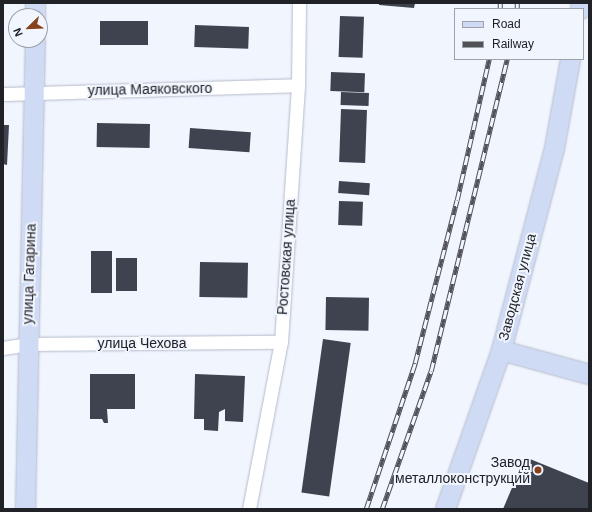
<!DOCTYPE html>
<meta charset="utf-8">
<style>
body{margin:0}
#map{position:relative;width:592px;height:512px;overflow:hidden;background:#f1f5fe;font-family:Arial,sans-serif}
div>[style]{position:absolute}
.building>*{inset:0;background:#3e434f;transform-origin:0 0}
.roads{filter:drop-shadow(0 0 1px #b4bbca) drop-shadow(0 0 1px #b4bbca)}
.street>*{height:13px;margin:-6.5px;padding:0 6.5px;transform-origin:6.5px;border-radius:6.5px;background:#fff}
.secondary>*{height:19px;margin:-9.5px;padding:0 9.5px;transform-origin:9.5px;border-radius:9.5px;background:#cfdaf4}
.rail>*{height:4.5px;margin-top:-2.25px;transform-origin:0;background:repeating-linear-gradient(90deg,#f1f5fe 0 9px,#505258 0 18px);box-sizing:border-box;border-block:1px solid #505258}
.dots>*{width:11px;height:11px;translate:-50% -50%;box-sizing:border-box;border:2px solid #f1f5fe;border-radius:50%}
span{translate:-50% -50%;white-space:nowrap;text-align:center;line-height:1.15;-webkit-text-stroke:4px #f1f5fe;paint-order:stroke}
.street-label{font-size:14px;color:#202227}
.poi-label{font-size:14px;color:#202227}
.right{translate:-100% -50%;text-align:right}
.frame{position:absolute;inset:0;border:4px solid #202227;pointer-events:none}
.legend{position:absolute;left:454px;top:8px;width:130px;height:52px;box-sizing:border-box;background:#f1f5fe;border:1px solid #9da1a8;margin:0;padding:5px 7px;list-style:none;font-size:12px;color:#202227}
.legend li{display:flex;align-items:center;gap:8px;height:20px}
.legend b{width:20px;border:1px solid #9da1a8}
.north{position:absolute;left:8px;top:8px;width:40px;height:40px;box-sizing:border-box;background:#f1f5fe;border:1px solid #9da1a8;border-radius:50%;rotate:247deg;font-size:11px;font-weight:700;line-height:16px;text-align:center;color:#202227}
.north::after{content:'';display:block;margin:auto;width:14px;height:18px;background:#87411b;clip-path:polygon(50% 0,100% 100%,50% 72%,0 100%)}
</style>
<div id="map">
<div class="building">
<div style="clip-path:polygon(379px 3px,415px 3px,414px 8px,379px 5px)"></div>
<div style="left:340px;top:16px;width:24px;height:41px;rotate:2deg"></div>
<div style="left:100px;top:21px;width:48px;height:24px"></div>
<div style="left:195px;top:25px;width:54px;height:22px;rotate:2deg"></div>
<div style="left:331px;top:72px;width:34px;height:19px;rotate:2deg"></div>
<div style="left:341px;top:92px;width:28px;height:13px;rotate:2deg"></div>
<div style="left:341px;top:109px;width:26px;height:53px;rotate:2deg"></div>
<div style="left:97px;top:123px;width:53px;height:24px;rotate:1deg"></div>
<div style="clip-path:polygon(3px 125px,9px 125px,7px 165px,3px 164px)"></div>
<div style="left:190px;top:128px;width:61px;height:20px;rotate:4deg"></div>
<div style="left:339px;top:181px;width:31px;height:12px;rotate:4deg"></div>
<div style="left:339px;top:201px;width:24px;height:24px;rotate:2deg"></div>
<div style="left:91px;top:251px;width:21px;height:42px"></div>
<div style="left:116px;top:258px;width:21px;height:33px"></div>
<div style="left:200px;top:262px;width:48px;height:35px;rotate:1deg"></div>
<div style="left:326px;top:297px;width:43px;height:33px;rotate:1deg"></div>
<div style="left:323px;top:339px;width:28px;height:155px;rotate:8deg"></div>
<div style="clip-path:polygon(90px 374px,135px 374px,135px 409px,107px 409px,108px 423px,104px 423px,102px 419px,90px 419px)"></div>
<div style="clip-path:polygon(195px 374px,245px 376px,243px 422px,225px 421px,225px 409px,219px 412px,218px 431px,204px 430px,204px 419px,194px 419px)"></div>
<div style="clip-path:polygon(525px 457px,589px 483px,589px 509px,503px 509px)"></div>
</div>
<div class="roads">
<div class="street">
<div style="left:3px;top:94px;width:295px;rotate:-1.7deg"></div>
<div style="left:3px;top:348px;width:24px;rotate:-9deg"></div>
<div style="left:27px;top:344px;width:254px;rotate:-0.5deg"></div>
<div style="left:249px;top:509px;width:170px;rotate:-79.2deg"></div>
<div style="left:281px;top:342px;width:258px;rotate:-86.2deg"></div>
<div style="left:298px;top:85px;width:82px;rotate:-89.3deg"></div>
</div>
<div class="secondary">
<div style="left:580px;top:9px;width:6px;rotate:-81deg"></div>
<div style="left:35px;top:16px;width:13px;rotate:-90deg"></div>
<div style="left:501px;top:350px;width:91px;rotate:15.3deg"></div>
<div style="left:25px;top:509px;width:469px;rotate:-88.8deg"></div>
<div style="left:445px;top:509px;width:169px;rotate:-70.6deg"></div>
<div style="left:501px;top:350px;width:209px;rotate:-75.3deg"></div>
<div style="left:554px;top:148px;width:90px;rotate:-79.8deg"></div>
</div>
</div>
<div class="rail">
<div style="left:500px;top:9px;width:6px;rotate:-90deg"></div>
<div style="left:517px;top:9px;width:6px;rotate:-90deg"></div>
<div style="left:366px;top:509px;width:154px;rotate:-71.4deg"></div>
<div style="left:415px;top:363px;width:168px;rotate:-75.6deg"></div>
<div style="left:457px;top:200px;width:145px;rotate:-77.2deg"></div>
<div style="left:382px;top:509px;width:146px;rotate:-70.5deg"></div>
<div style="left:431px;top:371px;width:321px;rotate:-76.3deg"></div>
</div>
<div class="dots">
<div style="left:538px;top:470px;background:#87411b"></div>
</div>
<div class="street-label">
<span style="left:150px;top:89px;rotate:-1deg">улица Маяковского</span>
<span style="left:286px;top:257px;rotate:-86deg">Ростовская улица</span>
<span style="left:29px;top:274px;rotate:-88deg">улица Гагарина</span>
<span style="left:517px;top:287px;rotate:-75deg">Заводская улица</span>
<span style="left:142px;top:343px">улица Чехова</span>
</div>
<div class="poi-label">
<span class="right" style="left:530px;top:470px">Завод<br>металлоконструкций</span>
</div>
<div class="frame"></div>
<ul class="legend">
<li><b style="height:5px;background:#cfdaf4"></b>Road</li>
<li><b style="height:5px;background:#505258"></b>Railway</li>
</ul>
<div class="north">N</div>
</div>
